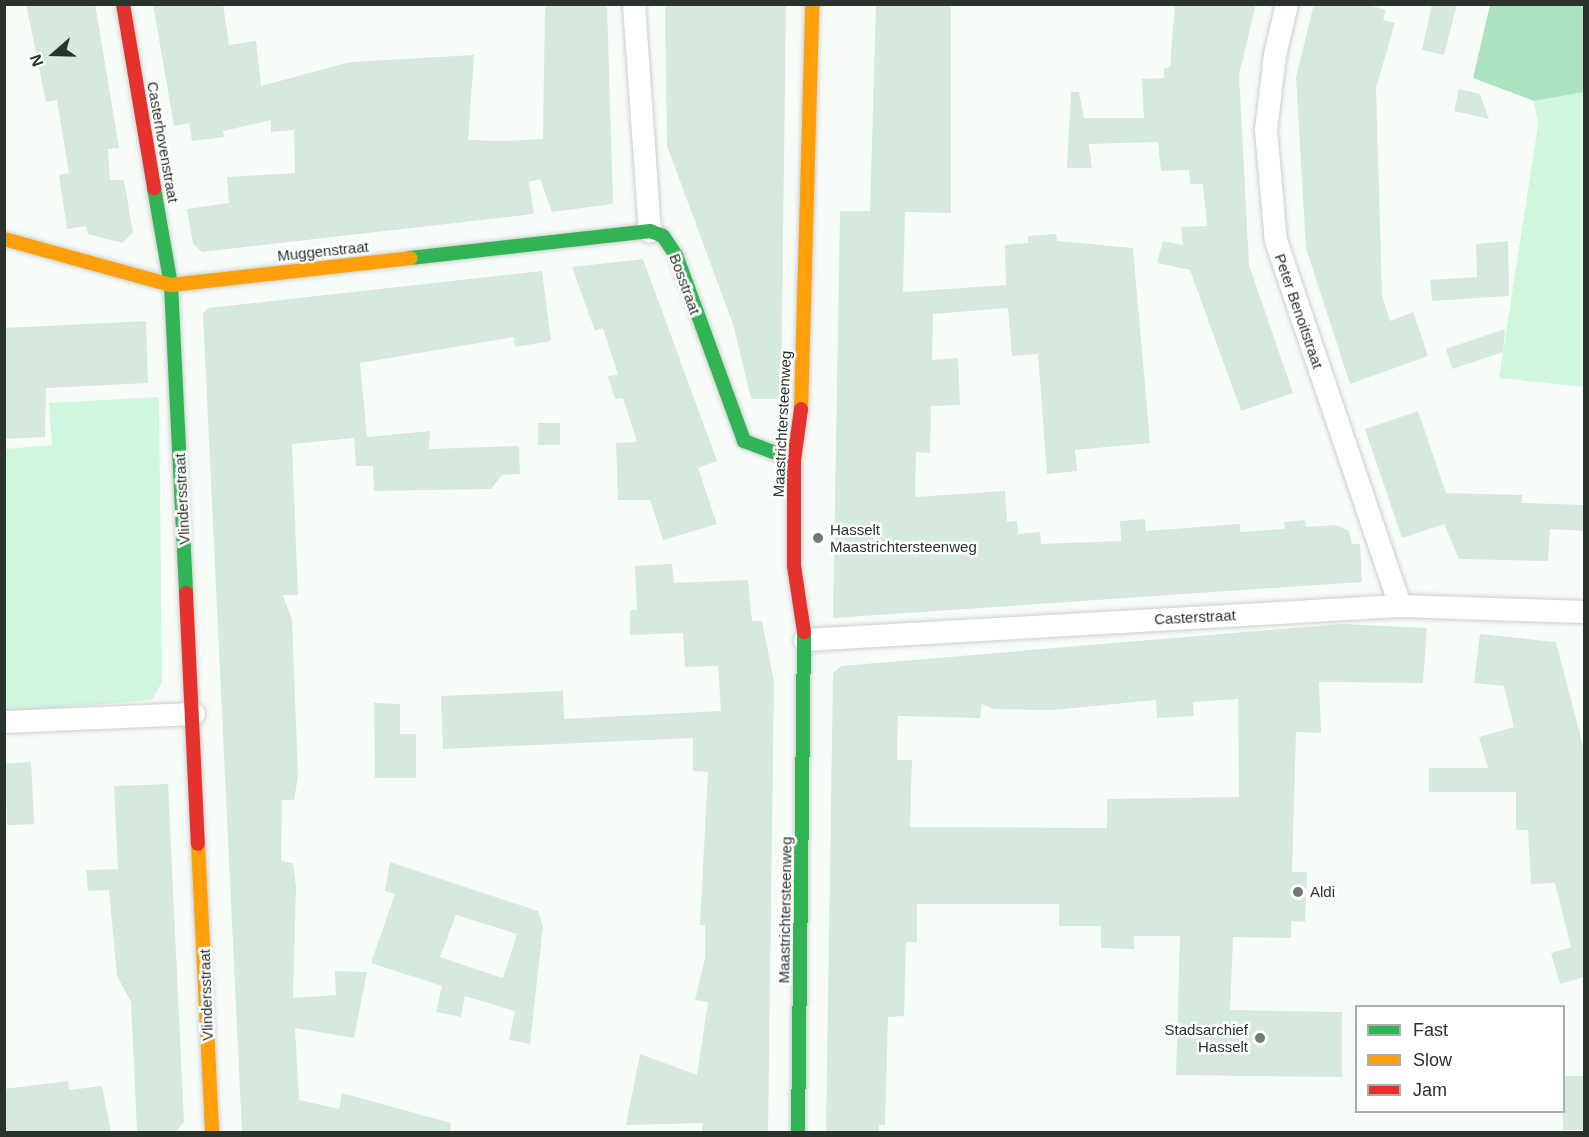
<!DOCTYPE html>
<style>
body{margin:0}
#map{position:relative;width:1589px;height:1137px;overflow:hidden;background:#f8fcf9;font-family:Arial,sans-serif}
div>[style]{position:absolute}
.green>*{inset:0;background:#d1f6de}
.forest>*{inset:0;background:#abe3c1}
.building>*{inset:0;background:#d5e9dc;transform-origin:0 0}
.roads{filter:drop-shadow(0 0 2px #cbd0cc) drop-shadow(0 0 2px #cbd0cc)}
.street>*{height:22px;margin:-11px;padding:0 11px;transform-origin:11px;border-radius:11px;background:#fefffe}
.fast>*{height:14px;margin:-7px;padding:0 7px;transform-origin:7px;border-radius:7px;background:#30b455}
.slow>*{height:14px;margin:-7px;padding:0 7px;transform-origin:7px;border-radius:7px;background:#ff9f0a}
.jam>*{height:14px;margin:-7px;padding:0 7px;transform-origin:7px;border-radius:7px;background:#e5322d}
.dots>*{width:16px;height:16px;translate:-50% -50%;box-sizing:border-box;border:3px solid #fff;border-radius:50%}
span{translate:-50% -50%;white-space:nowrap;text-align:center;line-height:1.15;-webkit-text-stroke:5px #fff;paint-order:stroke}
.street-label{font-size:15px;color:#2b332d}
.poi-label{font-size:15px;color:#2b332d}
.left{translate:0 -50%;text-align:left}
.right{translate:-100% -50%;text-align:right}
.frame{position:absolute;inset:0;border:6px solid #2b332d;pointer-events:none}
.legend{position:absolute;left:1355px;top:1005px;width:210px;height:108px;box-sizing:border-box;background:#fff;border:2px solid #aaadab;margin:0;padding:8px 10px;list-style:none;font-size:18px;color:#2b332d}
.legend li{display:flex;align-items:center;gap:12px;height:30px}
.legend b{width:30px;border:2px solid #aaadab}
.north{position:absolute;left:24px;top:24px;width:60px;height:60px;-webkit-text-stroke:4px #fff;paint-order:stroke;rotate:250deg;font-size:16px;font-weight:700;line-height:24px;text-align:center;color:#2b332d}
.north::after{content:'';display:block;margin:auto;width:21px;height:27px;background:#2b332d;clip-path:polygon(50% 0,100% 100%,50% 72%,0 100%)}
</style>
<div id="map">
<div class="green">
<div style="clip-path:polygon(1584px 92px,1584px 387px,1499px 378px,1538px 125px,1534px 101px)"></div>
<div style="clip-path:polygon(159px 397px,162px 682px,152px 700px,5px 712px,5px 449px,52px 445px,49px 403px)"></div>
</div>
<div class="forest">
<div style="clip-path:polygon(1490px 5px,1584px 5px,1584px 92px,1534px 101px,1473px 78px)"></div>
</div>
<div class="building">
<div style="clip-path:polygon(26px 4px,95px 4px,119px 148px,108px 149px,110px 180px,124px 180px,133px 233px,122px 243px,88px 234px,86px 226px,67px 229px,59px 175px,69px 173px,57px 100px,46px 102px)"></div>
<div style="clip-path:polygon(153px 4px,223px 4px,229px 45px,256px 41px,261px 86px,350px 62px,474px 55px,468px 140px,501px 141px,543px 139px,545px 4px,607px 4px,613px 204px,552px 212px,540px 179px,529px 182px,534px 214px,202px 252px,193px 244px,187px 209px,229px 203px,227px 177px,295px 173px,294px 130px,271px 132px,271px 120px,223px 131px,224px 137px,192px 141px,189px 123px,174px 126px)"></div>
<div style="clip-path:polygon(665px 4px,786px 4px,781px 399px,751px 399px,733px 324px,667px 146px)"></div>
<div style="clip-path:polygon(1175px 4px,1256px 4px,1239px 75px,1249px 265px,1293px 393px,1241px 411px,1190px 270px,1157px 263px,1163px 241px,1183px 245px,1181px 227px,1207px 226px,1203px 184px,1190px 184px,1189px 170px,1161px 171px,1158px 142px,1089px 144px,1092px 168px,1067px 168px,1071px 92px,1079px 92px,1084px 118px,1144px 118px,1142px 79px,1164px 78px,1164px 68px,1170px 67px)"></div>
<div style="clip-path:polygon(1314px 4px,1366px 4px,1386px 10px,1383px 20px,1395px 23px,1376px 88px,1382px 295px,1390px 321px,1413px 312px,1428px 356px,1350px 384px,1306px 248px,1296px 77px)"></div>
<div style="clip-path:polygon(1432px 4px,1457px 4px,1444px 55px,1422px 50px)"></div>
<div style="clip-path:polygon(876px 5px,951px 5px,951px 213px,905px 212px,903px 292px,1006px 285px,1005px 245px,1028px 243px,1028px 236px,1056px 234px,1057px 241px,1133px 248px,1150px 443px,1075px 450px,1077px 471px,1047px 474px,1038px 354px,1012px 356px,1008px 308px,933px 314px,932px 360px,958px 358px,960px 405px,931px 406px,930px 453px,916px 452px,915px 497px,1005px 491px,1007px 522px,1017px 521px,1018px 534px,1040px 532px,1041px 544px,1121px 541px,1120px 521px,1145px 519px,1146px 531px,1240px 524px,1240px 532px,1285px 529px,1284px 522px,1305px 520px,1306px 527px,1336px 525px,1349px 531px,1352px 544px,1360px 544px,1362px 582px,833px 618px,840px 211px,870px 211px)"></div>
<div style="clip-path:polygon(1459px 89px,1480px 94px,1489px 119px,1454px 111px)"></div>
<div style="clip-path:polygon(1508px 241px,1509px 296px,1432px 301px,1430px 280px,1477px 277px,1476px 244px)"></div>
<div style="clip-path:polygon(643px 259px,717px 461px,698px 468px,717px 524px,663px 540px,650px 500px,618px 500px,616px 443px,637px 442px,623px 398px,615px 399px,608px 376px,618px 375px,603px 328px,595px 331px,572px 267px)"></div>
<div style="clip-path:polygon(542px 271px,551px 341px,515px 347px,514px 337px,360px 363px,367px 437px,430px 431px,429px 449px,519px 446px,520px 474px,502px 475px,491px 489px,374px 491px,373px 466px,356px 466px,354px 438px,292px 444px,298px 595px,283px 595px,292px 620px,298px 776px,294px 800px,282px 800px,281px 861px,293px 863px,296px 886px,293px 998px,336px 995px,335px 971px,367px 972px,354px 1038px,295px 1028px,299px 1100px,339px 1109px,342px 1093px,451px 1123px,450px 1132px,242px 1132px,203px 314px,208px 308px)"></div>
<div style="clip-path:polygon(146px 321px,148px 383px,46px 388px,45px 437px,5px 439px,4px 328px)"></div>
<div style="clip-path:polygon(1505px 329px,1503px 352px,1452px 369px,1446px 349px)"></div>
<div style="clip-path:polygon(1418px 411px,1446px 493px,1522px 495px,1522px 503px,1584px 505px,1584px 531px,1550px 529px,1548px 561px,1459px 559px,1444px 524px,1402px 538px,1365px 429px)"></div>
<div style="left:538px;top:423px;width:22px;height:22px"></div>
<div style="clip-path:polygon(672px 564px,674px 583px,748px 580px,752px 621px,762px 621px,774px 682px,768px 1132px,702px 1132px,703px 1123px,626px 1125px,640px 1054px,697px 1075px,708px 1002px,695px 1000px,705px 958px,705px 925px,700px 925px,708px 772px,693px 771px,693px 738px,443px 749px,441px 696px,563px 691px,564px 719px,721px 711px,718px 666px,685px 667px,683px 633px,630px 635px,630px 610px,637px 610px,635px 566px)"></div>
<div style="clip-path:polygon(evenodd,1342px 624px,1427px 628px,1423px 683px,1319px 682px,1321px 733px,1296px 732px,1292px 872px,1307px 872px,1305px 922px,1291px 921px,1291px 938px,1233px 937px,1230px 1010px,1342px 1012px,1342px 1077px,1176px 1075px,1180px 936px,1134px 936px,1134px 949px,1101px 948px,1101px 926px,1059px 926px,1059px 904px,917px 904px,917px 942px,906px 942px,904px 1016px,888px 1017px,885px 1125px,879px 1125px,879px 1132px,826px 1132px,833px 673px,841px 666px,1342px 624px,1238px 699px,1239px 797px,1107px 799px,1107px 828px,910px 827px,912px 760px,897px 760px,898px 716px,980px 718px,982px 704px,993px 709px,1052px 710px,1156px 700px,1157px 718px,1194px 716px,1193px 702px,1238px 699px)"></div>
<div style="clip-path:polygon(1480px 634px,1556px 642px,1584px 750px,1584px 977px,1560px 984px,1551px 953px,1571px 947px,1555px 883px,1531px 884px,1528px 830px,1516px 830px,1516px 792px,1429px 792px,1429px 768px,1488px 768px,1479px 737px,1514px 727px,1504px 686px,1474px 683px)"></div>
<div style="clip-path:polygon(374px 703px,400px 704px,400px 734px,416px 734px,416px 778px,375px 778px)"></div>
<div style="left:31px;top:762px;width:62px;height:27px;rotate:87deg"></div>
<div style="clip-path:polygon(168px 784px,184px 1122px,175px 1132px,137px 1132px,131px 1002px,117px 976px,109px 890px,88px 891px,86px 870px,118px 869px,114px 786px)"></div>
<div style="clip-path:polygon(evenodd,390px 862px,538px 911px,543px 926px,530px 1044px,509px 1040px,515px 1011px,465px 996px,461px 1017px,436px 1012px,442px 986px,371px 963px,395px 894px,385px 891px,390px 862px,456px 915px,517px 934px,503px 978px,440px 957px,456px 915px)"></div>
<div style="left:1563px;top:1076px;width:21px;height:54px"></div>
<div style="clip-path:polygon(68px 1081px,69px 1090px,102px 1086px,111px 1132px,4px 1132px,4px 1089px)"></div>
</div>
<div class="roads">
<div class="street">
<div style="left:634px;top:4px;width:228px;rotate:86deg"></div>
<div style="left:1287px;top:4px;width:52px;rotate:103.2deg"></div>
<div style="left:1275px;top:55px;width:76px;rotate:96.8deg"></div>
<div style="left:1266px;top:130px;width:111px;rotate:84.9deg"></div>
<div style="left:1276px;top:241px;width:385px;rotate:71.2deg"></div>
<div style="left:805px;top:640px;width:596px;rotate:-3.27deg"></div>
<div style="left:1400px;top:606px;width:184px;rotate:1.9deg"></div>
<div style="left:4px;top:722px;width:190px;rotate:-2.4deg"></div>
</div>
<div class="fast">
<div style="left:154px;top:188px;width:98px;rotate:80.1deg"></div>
<div style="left:171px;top:285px;width:308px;rotate:87.2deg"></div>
<div style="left:410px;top:258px;width:242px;rotate:-6.4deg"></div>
<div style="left:650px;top:231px;width:14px;rotate:21deg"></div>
<div style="left:663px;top:236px;width:23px;rotate:56deg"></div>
<div style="left:676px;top:255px;width:198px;rotate:69.9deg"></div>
<div style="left:744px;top:441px;width:53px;rotate:20.8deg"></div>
<div style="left:798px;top:1132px;width:500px;rotate:-89.31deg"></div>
</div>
<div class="slow">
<div style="left:4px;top:239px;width:173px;rotate:15.4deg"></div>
<div style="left:171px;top:285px;width:241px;rotate:-6.4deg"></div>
<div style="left:801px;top:409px;width:405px;rotate:-88.4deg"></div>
<div style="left:198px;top:844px;width:288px;rotate:87.2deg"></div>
</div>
<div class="jam">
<div style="left:123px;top:4px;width:187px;rotate:80.4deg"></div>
<div style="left:801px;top:409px;width:51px;rotate:97.8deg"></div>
<div style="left:794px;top:460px;width:106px;rotate:90deg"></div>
<div style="left:794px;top:566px;width:67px;rotate:81.4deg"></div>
<div style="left:186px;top:593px;width:251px;rotate:87.3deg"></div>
</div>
</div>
<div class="dots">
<div style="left:818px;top:538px;background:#737974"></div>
<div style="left:1298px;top:892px;background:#737974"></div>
<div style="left:1260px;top:1038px;background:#737974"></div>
</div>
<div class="street-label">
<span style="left:163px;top:142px;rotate:80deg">Casterhovenstraat</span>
<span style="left:323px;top:251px;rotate:-6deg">Muggenstraat</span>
<span style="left:685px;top:284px;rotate:70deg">Bosstraat</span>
<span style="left:1299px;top:311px;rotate:71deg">Peter Benoitstraat</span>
<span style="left:782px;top:424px;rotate:-87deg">Maastrichtersteenweg</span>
<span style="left:182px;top:499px;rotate:-93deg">Vlindersstraat</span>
<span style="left:1195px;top:617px;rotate:-3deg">Casterstraat</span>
<span style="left:785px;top:910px;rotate:-89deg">Maastrichtersteenweg</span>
<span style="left:206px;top:995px;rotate:-92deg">Vlindersstraat</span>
</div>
<div class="poi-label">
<span class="left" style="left:830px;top:538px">Hasselt<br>Maastrichtersteenweg</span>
<span class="left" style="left:1310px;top:892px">Aldi</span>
<span class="right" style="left:1248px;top:1038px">Stadsarchief<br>Hasselt</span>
</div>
<div class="frame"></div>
<ul class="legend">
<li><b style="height:8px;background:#30b455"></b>Fast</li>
<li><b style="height:8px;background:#ff9f0a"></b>Slow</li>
<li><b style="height:8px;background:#e5322d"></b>Jam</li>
</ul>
<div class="north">N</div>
</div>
